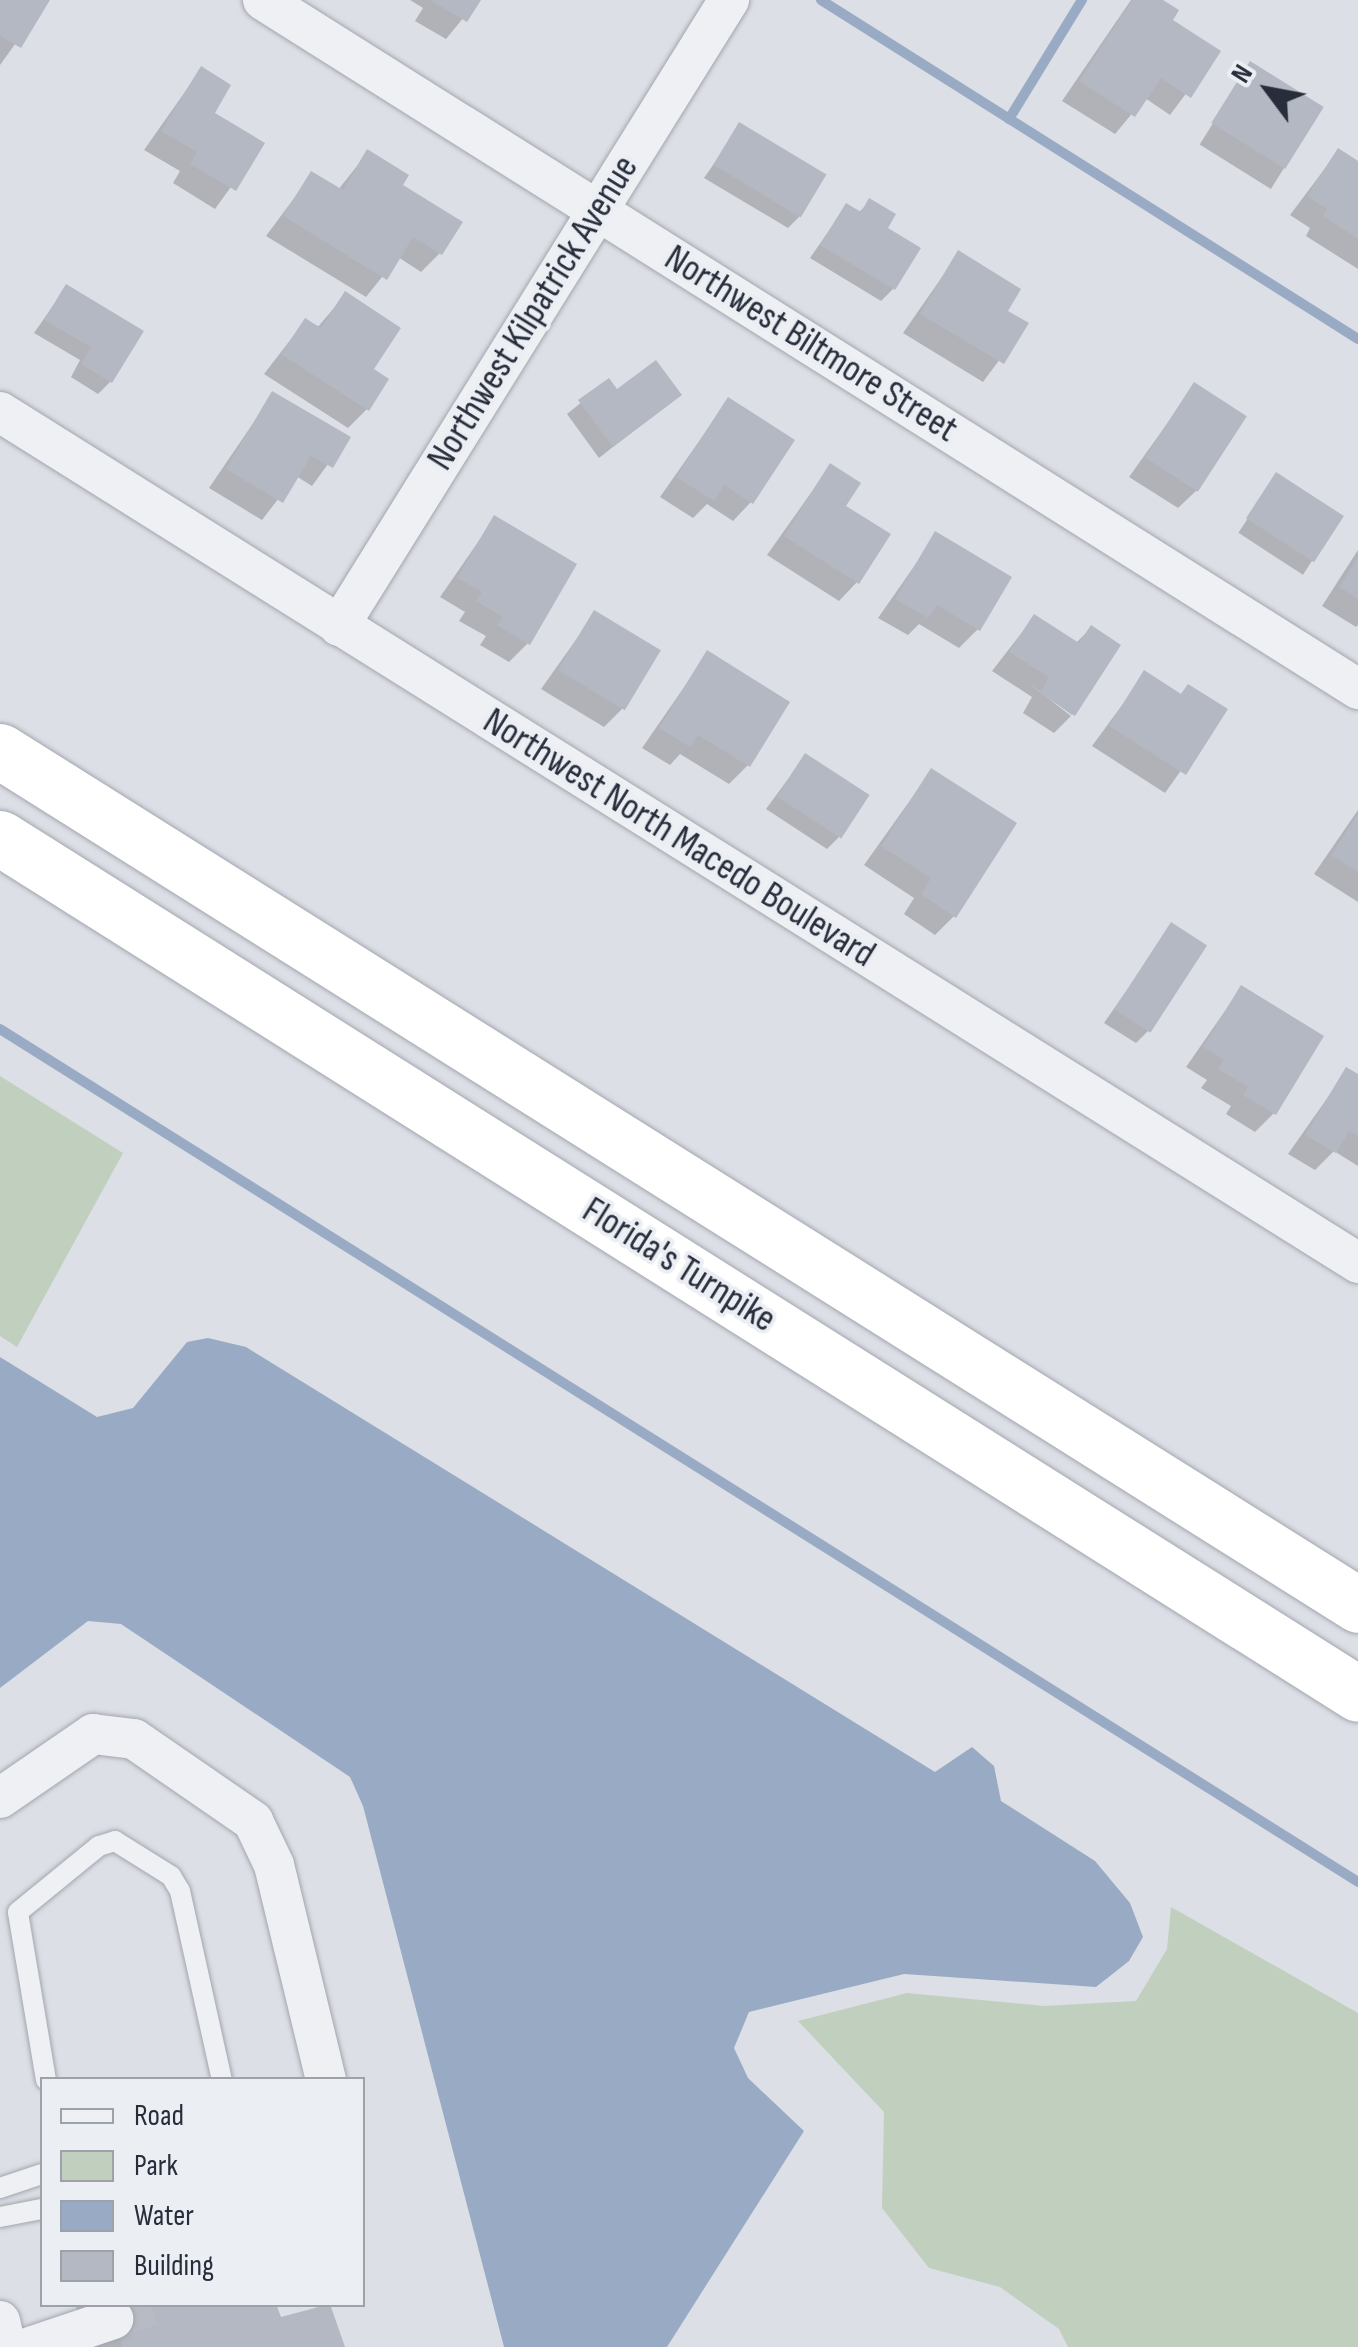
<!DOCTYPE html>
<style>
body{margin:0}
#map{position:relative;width:1358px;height:2347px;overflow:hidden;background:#dcdfe5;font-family:"Sofia Sans Condensed",sans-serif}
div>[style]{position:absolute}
.green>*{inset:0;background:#c1cfbe}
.water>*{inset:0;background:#99abc4}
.shadow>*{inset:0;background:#0003;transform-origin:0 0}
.stream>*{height:10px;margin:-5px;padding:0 5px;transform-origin:5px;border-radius:5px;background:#99abc4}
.building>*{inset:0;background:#b4b8c2;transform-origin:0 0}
.street-tunnel>*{height:40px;margin-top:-20px;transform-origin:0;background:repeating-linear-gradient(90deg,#b8bbc3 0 40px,transparent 0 60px)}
.roads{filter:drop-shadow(0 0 2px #a2a6af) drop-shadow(0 0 2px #a2a6af)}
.lane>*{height:20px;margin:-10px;padding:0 10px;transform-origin:10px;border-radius:10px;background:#eef0f4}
.street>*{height:40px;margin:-20px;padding:0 20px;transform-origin:20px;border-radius:20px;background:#eef0f4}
.highway>*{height:55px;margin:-27.5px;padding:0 27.5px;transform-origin:27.5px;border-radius:27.5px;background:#fff}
span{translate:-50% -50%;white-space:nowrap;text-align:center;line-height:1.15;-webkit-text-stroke:8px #ebeef3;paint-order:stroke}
.street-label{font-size:38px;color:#272d3b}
.legend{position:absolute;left:40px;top:2077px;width:325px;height:230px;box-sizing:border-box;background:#ebeef3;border:2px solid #9da1a9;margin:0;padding:12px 18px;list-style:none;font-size:30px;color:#272d3b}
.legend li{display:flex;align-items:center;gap:20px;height:50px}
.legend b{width:50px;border:2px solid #9da1a9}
.north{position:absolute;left:1218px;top:40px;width:100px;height:100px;-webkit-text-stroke:8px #ebeef3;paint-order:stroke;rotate:302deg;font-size:28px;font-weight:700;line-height:40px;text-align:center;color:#272d3b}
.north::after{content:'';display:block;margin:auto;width:35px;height:45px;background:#272d3b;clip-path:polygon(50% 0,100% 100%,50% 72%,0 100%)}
</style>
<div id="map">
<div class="green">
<div style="clip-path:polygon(0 1076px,123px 1153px,17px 1347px,0 1336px)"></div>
<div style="clip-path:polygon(1171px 1907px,1358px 2013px,1358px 2347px,1068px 2347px,1059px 2329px,1000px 2287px,929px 2268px,882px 2208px,884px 2112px,798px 2021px,907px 1993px,1044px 2006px,1136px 2001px,1167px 1949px)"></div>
</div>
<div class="water">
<div style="clip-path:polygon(208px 1338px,246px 1347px,935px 1772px,972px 1747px,994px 1766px,1001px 1801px,1095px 1861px,1130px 1903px,1143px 1937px,1129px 1961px,1096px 1987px,904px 1974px,749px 2012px,734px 2048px,748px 2078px,804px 2131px,667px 2347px,504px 2347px,363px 1806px,350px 1777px,121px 1624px,88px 1621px,0 1688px,0 1357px,97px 1417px,133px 1408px,187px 1342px)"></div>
</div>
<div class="shadow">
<div style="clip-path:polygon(0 0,47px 0,0 65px)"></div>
<div style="clip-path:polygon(410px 0,478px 0,446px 39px,415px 21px,423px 8px)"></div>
<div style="clip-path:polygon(1131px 0,1159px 0,1169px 20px,1217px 52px,1170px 115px,1145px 98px,1115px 134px,1062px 101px)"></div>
<div style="left:1250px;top:64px;width:84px;height:95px;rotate:32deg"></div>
<div style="clip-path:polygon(201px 69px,211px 113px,262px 144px,215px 209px,173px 183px,180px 171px,144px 150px)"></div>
<div style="clip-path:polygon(740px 126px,800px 216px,788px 228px,704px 178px)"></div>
<div style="clip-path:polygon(1338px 151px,1358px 164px,1358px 269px,1306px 236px,1310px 228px,1290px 215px)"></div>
<div style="clip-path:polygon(368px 152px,399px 186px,440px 253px,421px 272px,398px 257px,366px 297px,266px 236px,312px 174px,338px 190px)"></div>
<div style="clip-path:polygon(870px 202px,885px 228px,893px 289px,881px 301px,810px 258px,846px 206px,858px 213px)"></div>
<div style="clip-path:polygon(958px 254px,1004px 312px,1026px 324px,983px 382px,903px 333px)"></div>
<div style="clip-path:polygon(66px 287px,110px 382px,98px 394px,71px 377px,80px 360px,34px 333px)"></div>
<div style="clip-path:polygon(345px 295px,371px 370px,367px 409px,348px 428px,264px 374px,305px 321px,317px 328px)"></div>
<div style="clip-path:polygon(608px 381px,616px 392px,679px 395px,599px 458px,567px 414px)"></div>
<div style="clip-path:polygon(1194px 386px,1197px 490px,1178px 508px,1129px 477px)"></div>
<div style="clip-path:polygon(273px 394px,347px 438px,312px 486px,296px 476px,262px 520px,209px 488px)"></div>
<div style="clip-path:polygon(728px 400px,751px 502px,733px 521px,707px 504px,693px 518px,660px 497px)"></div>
<div style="clip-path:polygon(830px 466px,857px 582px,839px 601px,767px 555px)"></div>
<div style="left:1276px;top:475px;width:77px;height:69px;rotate:33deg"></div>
<div style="clip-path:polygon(494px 519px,528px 643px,509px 662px,480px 645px,486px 636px,459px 621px,465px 612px,440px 597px)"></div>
<div style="clip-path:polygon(936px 535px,978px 629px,959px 648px,919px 624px,908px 635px,878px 618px)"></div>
<div style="clip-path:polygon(1358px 550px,1358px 625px,1356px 627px,1322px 606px)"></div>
<div style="clip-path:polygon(595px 613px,623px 708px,604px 727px,541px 689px)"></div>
<div style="clip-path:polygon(1034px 617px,1075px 644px,1091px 628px,1118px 645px,1072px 715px,1030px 684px,1071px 716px,1054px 733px,1023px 713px,1032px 697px,992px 671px)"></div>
<div style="clip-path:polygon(707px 654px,748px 765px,729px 784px,680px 754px,670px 765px,642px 748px)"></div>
<div style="clip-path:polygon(1145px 674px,1179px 696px,1224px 710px,1165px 793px,1092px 746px)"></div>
<div style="clip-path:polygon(805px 756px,839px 837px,827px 849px,766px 809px)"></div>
<div style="clip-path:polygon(931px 771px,954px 916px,935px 935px,904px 914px,914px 898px,864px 865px)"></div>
<div style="clip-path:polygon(1358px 810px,1358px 902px,1314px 874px)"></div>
<div style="clip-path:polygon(1172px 925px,1148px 1031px,1136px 1043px,1104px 1023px)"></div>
<div style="clip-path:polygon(1241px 988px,1274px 1113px,1255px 1132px,1226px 1114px,1231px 1106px,1201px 1088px,1207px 1080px,1186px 1067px)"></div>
<div style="clip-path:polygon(1347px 1070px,1358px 1077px,1358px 1166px,1334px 1151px,1315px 1170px,1288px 1154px)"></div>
<div style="clip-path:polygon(75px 2304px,273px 2304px,279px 2321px,327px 2304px,342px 2347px,90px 2347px)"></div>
</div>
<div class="stream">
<div style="left:821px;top:0;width:635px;rotate:32.26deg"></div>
<div style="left:1009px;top:119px;width:140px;rotate:-58.5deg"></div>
<div style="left:0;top:1029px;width:1604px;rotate:32.13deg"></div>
</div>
<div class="building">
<div style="clip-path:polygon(0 0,50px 0,21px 48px,0 36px)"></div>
<div style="clip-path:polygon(430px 0,481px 0,467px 22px)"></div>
<div style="clip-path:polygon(1132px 0,1163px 0,1179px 10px,1173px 20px,1221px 51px,1191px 98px,1161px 78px,1135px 117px,1079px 81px)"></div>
<div style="left:1250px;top:61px;width:87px;height:73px;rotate:32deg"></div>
<div style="clip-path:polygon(201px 66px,231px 85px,215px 113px,265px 143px,236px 191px,190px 164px,197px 152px,161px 131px)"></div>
<div style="left:739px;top:122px;width:102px;height:50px;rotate:31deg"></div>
<div style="clip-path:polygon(1338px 148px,1358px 161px,1358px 239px,1323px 216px,1327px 209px,1307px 196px)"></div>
<div style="clip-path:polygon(367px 149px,409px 175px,403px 185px,463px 222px,442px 255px,413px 237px,387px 280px,283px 216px,311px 171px,343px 190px)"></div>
<div style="clip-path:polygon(869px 198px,896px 214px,888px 228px,921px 248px,895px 290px,820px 245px,846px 203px,861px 212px)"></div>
<div style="clip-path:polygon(958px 250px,1021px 289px,1008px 311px,1029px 323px,1004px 364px,920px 314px)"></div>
<div style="clip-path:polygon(66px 284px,144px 331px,112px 383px,81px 364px,91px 347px,44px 320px)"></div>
<div style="clip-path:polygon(345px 291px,401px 328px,374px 369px,389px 379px,369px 411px,281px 354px,305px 318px,321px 328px)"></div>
<div style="clip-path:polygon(656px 360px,682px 395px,613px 447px,578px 400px,609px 378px,617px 389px)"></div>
<div style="left:1194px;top:382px;width:63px;height:90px;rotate:33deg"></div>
<div style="clip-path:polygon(272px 391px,351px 437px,333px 468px,311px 456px,283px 503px,226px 469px)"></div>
<div style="clip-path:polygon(728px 397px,795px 440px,753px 504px,724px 485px,714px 501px,676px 477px)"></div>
<div style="clip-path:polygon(830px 463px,861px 483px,846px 506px,891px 534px,859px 584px,784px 536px)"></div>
<div style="left:1276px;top:472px;width:81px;height:55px;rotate:33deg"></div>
<div style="clip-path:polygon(494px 515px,577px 564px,530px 645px,497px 625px,503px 617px,476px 601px,482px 592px,457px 578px)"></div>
<div style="clip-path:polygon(935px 531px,1012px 577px,980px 631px,937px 605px,928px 618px,895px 599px)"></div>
<div style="clip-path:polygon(1358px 557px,1358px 599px,1339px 587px)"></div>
<div style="left:594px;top:610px;width:78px;height:70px;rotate:31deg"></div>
<div style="clip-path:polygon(1034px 614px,1079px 643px,1091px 625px,1121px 645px,1075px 716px,1040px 693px,1049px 677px,1009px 652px)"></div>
<div style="clip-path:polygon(707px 650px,790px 702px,750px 767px,698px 735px,690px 747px,659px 728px)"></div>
<div style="clip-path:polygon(1144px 670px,1181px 694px,1188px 684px,1228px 709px,1186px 775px,1109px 726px)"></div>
<div style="left:805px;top:753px;width:77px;height:52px;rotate:33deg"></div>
<div style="clip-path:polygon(931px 768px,1017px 823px,956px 918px,921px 894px,931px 878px,881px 846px)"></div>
<div style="clip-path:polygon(1358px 813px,1358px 872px,1331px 855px)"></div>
<div style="left:1171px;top:922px;width:43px;height:104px;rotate:33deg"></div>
<div style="clip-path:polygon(1241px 985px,1324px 1036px,1276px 1115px,1243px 1095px,1248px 1087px,1218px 1069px,1224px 1060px,1203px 1047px)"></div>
<div style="clip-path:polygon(1346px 1067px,1358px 1074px,1358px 1136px,1349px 1131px,1336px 1153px,1305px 1135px)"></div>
<div style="clip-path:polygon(108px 2304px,276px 2304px,281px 2317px,330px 2304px,345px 2347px,123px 2347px)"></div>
</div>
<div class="street-tunnel">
<div style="left:113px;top:2319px;width:45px;rotate:-19.7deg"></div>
</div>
<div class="roads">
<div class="lane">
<div style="left:46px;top:2080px;width:170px;rotate:-99.5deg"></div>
<div style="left:18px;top:1912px;width:104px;rotate:-39.2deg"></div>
<div style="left:99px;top:1846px;width:17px;rotate:-17deg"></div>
<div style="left:115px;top:1841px;width:66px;rotate:32deg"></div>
<div style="left:171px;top:1876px;width:17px;rotate:59deg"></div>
<div style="left:180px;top:1891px;width:194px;rotate:77.5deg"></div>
<div style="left:0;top:2188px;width:44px;rotate:-18.4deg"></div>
<div style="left:0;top:2217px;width:43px;rotate:-10.8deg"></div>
</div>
<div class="street">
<div style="left:263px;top:0;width:1294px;rotate:32.18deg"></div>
<div style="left:0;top:412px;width:1603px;rotate:32.07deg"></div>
<div style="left:339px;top:626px;width:738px;rotate:-58.08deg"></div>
<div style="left:0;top:1798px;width:113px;rotate:-34.5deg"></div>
<div style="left:93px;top:1734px;width:41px;rotate:7deg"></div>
<div style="left:134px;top:1739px;width:145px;rotate:34.6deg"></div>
<div style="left:253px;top:1821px;width:49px;rotate:64.5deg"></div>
<div style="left:274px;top:1865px;width:221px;rotate:76.4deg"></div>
<div style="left:0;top:2321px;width:27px;rotate:77deg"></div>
<div style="left:30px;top:2347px;width:88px;rotate:-18.6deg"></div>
</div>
<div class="highway">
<div style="left:0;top:751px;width:1604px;rotate:32.16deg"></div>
<div style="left:0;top:838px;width:1605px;rotate:32.22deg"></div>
</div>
</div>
<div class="street-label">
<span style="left:533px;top:313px;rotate:-58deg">Northwest Kilpatrick Avenue</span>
<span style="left:811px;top:344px;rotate:32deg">Northwest Biltmore Street</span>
<span style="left:679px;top:838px;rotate:32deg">Northwest North Macedo Boulevard</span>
<span style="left:679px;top:1265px;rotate:32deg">Florida's Turnpike</span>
</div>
<ul class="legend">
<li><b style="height:12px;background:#eef0f4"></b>Road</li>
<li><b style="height:28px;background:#c1cfbe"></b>Park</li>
<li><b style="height:28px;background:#99abc4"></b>Water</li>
<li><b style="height:28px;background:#b4b8c2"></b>Building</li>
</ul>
<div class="north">N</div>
</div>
